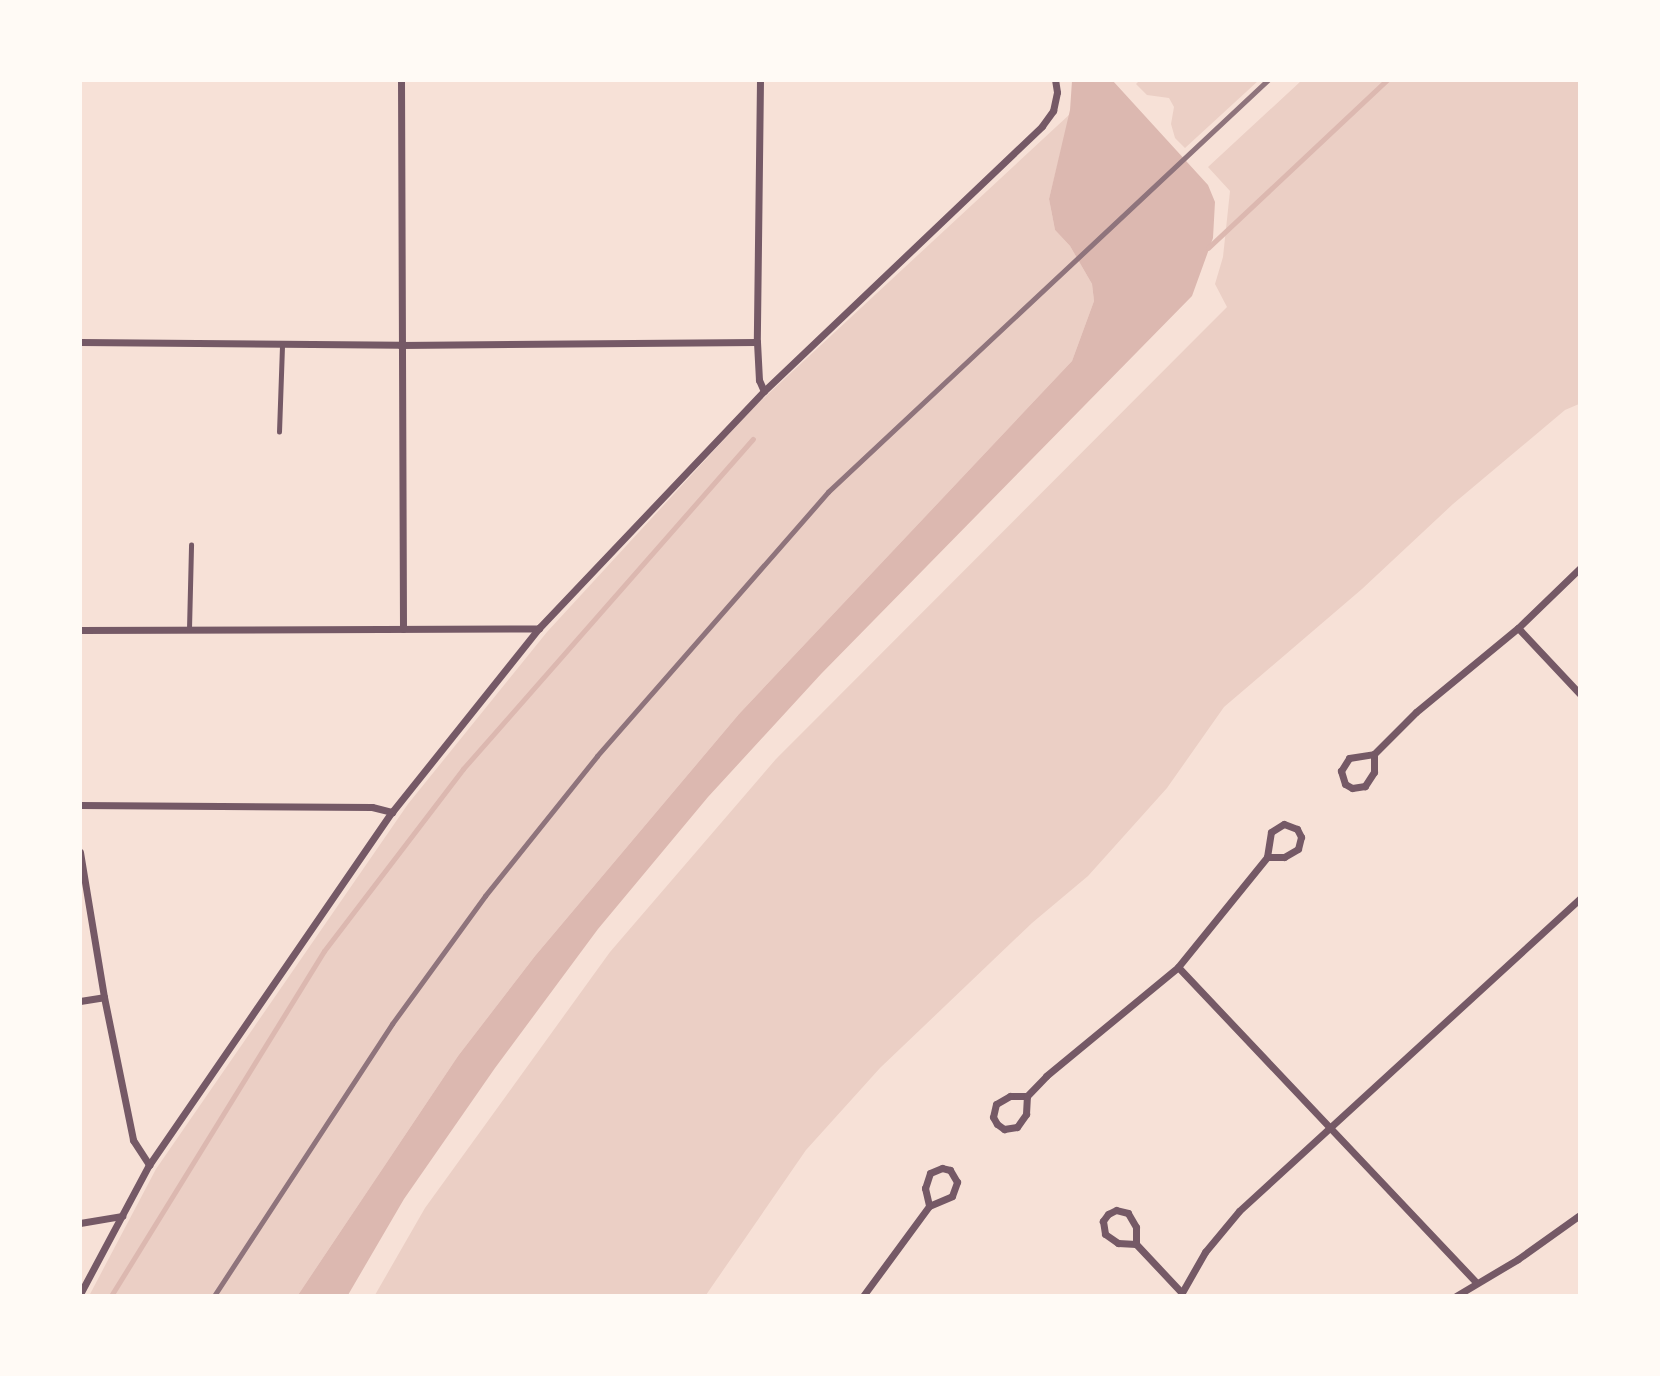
<!DOCTYPE html>
<style>
body{margin:0}
#map{position:relative;width:1660px;height:1376px;overflow:hidden;background:#f7e1d7;font-family:"Alegreya Sans",sans-serif}
div>[style]{position:absolute}
.green>*{inset:0;background:#ebcfc5}
.water>*{inset:0;background:#dcb8b0}
.stream>*{height:4.5px;margin:-2.25px;padding:0 2.25px;transform-origin:2.25px;border-radius:2.25px;background:#dcb8b0}
.service>*{height:4.5px;margin:-2.25px;padding:0 2.25px;transform-origin:2.25px;border-radius:2.25px;background:#755966}
.minor>*{height:7px;margin:-3.5px;padding:0 3.5px;transform-origin:3.5px;border-radius:3.5px;background:#755966}
.rail>*{height:4.5px;margin:-2.25px;padding:0 2.25px;transform-origin:2.25px;border-radius:2.25px;background:#8f747c}
span{translate:-50% -50%;white-space:nowrap;text-align:center;line-height:1.15;-webkit-text-stroke:5px #fffaf5;paint-order:stroke}
.frame{position:absolute;inset:0;border:82px solid #fffaf5;pointer-events:none}
</style>
<div id="map">
<div class="green">
<div style="clip-path:polygon(1140px 80px,1258px 80px,1258px 81px,1185px 148px,1175px 138px,1171px 124px,1174px 107px,1169px 98px,1147px 95px,1136px 84px)"></div>
<div style="clip-path:polygon(1301px 81px,1579px 81px,1579px 404px,1565px 410px,1453px 504px,1362px 589px,1224px 707px,1167px 788px,1088px 876px,1032px 923px,880px 1068px,806px 1150px,706px 1295px,375px 1295px,425px 1208px,610px 952px,776px 759px,1227px 307px,1215px 284px,1223px 257px,1230px 191px,1208px 167px)"></div>
<div style="clip-path:polygon(1070px 114px,1049px 199px,1055px 230px,1070px 246px,1092px 284px,1094px 301px,1072px 361px,739px 714px,535px 956px,458px 1056px,298px 1295px,89px 1296px,156px 1169px,408px 804px,547px 632px,753px 408px)"></div>
</div>
<div class="water">
<div style="clip-path:polygon(1072px 81px,1113px 81px,1208px 185px,1215px 202px,1213px 238px,1192px 296px,821px 674px,708px 797px,598px 929px,495px 1068px,404px 1199px,348px 1295px,298px 1295px,458px 1056px,535px 956px,739px 714px,1072px 361px,1094px 301px,1092px 284px,1070px 246px,1055px 230px,1049px 199px,1070px 110px)"></div>
</div>
<div class="stream">
<div style="left:1208px;top:248px;width:245px;rotate:-43.2deg"></div>
<div style="left:111px;top:1296px;width:405px;rotate:-58.3deg"></div>
<div style="left:324px;top:951px;width:229px;rotate:-52.6deg"></div>
<div style="left:463px;top:769px;width:439px;rotate:-48.7deg"></div>
</div>
<div class="service">
<div style="left:279px;top:432px;width:88px;rotate:-88deg"></div>
<div style="left:189px;top:629px;width:84px;rotate:-88.6deg"></div>
</div>
<div class="minor">
<div style="left:401px;top:80px;width:549px;rotate:89.79deg"></div>
<div style="left:760px;top:80px;width:262px;rotate:90.7deg"></div>
<div style="left:757px;top:342px;width:38px;rotate:87deg"></div>
<div style="left:759px;top:380px;width:12px;rotate:66deg"></div>
<div style="left:80px;top:342px;width:320px;rotate:0.5deg"></div>
<div style="left:400px;top:345px;width:357px;rotate:-0.5deg"></div>
<div style="left:1518px;top:628px;width:91px;rotate:46.8deg"></div>
<div style="left:80px;top:630px;width:459px;rotate:-0.2deg"></div>
<div style="left:1374px;top:754px;width:18px;rotate:90deg"></div>
<div style="left:1374px;top:772px;width:17px;rotate:123deg"></div>
<div style="left:1365px;top:786px;width:13px;rotate:171deg"></div>
<div style="left:1352px;top:788px;width:8px;rotate:-150deg"></div>
<div style="left:1345px;top:784px;width:14px;rotate:-107deg"></div>
<div style="left:1341px;top:771px;width:15px;rotate:-58deg"></div>
<div style="left:1349px;top:758px;width:25px;rotate:-9deg"></div>
<div style="left:1374px;top:754px;width:59px;rotate:-45deg"></div>
<div style="left:1416px;top:712px;width:132px;rotate:-39.5deg"></div>
<div style="left:1518px;top:628px;width:86px;rotate:-44.1deg"></div>
<div style="left:80px;top:805px;width:292px;rotate:0.4deg"></div>
<div style="left:372px;top:807px;width:21px;rotate:14deg"></div>
<div style="left:80px;top:852px;width:147px;rotate:80.6deg"></div>
<div style="left:104px;top:997px;width:146px;rotate:78.5deg"></div>
<div style="left:133px;top:1140px;width:30px;rotate:57deg"></div>
<div style="left:1178px;top:967px;width:434px;rotate:46.6deg"></div>
<div style="left:80px;top:1001px;width:24px;rotate:-9deg"></div>
<div style="left:1027px;top:1096px;width:17px;rotate:180deg"></div>
<div style="left:1010px;top:1096px;width:16px;rotate:150deg"></div>
<div style="left:996px;top:1104px;width:13px;rotate:103deg"></div>
<div style="left:993px;top:1117px;width:8px;rotate:60deg"></div>
<div style="left:997px;top:1124px;width:9px;rotate:36deg"></div>
<div style="left:1004px;top:1129px;width:13px;rotate:-9deg"></div>
<div style="left:1017px;top:1127px;width:16px;rotate:-55deg"></div>
<div style="left:1026px;top:1114px;width:18px;rotate:-87deg"></div>
<div style="left:1027px;top:1096px;width:28px;rotate:-46deg"></div>
<div style="left:1046px;top:1076px;width:171px;rotate:-39.5deg"></div>
<div style="left:1178px;top:967px;width:141px;rotate:-51deg"></div>
<div style="left:1267px;top:857px;width:25px;rotate:-81deg"></div>
<div style="left:1271px;top:832px;width:15px;rotate:-32deg"></div>
<div style="left:1284px;top:824px;width:14px;rotate:21deg"></div>
<div style="left:1297px;top:829px;width:9px;rotate:63deg"></div>
<div style="left:1301px;top:837px;width:12px;rotate:104deg"></div>
<div style="left:1298px;top:849px;width:16px;rotate:150deg"></div>
<div style="left:1284px;top:857px;width:17px;rotate:180deg"></div>
<div style="left:80px;top:1223px;width:43px;rotate:-9.5deg"></div>
<div style="left:1136px;top:1244px;width:17px;rotate:-90deg"></div>
<div style="left:1136px;top:1227px;width:16px;rotate:-120deg"></div>
<div style="left:1128px;top:1213px;width:12px;rotate:-166deg"></div>
<div style="left:1116px;top:1210px;width:9px;rotate:153deg"></div>
<div style="left:1108px;top:1214px;width:9px;rotate:126deg"></div>
<div style="left:1103px;top:1221px;width:13px;rotate:81deg"></div>
<div style="left:1105px;top:1234px;width:16px;rotate:35deg"></div>
<div style="left:1118px;top:1243px;width:18px;rotate:3deg"></div>
<div style="left:1136px;top:1244px;width:67px;rotate:46.8deg"></div>
<div style="left:80px;top:1294px;width:146px;rotate:-61.9deg"></div>
<div style="left:149px;top:1165px;width:429px;rotate:-55.5deg"></div>
<div style="left:392px;top:812px;width:236px;rotate:-51.4deg"></div>
<div style="left:539px;top:628px;width:327px;rotate:-46.5deg"></div>
<div style="left:764px;top:391px;width:384px;rotate:-43.6deg"></div>
<div style="left:1042px;top:126px;width:19px;rotate:-54deg"></div>
<div style="left:1053px;top:111px;width:19px;rotate:-78deg"></div>
<div style="left:1057px;top:92px;width:12px;rotate:-99deg"></div>
<div style="left:863px;top:1296px;width:112px;rotate:-53.7deg"></div>
<div style="left:929px;top:1206px;width:25px;rotate:-23deg"></div>
<div style="left:952px;top:1196px;width:15px;rotate:-70deg"></div>
<div style="left:957px;top:1182px;width:14px;rotate:-120deg"></div>
<div style="left:950px;top:1170px;width:8px;rotate:-166deg"></div>
<div style="left:942px;top:1168px;width:13px;rotate:157deg"></div>
<div style="left:930px;top:1173px;width:16px;rotate:108deg"></div>
<div style="left:925px;top:1188px;width:18px;rotate:77deg"></div>
<div style="left:1180px;top:1296px;width:51px;rotate:-60.4deg"></div>
<div style="left:1205px;top:1252px;width:53px;rotate:-50.3deg"></div>
<div style="left:1239px;top:1211px;width:463px;rotate:-42.5deg"></div>
<div style="left:1456px;top:1296px;width:72px;rotate:-30.8deg"></div>
<div style="left:1518px;top:1259px;width:76px;rotate:-35.4deg"></div>
</div>
<div class="rail">
<div style="left:214px;top:1296px;width:325px;rotate:-56.8deg"></div>
<div style="left:392px;top:1024px;width:158px;rotate:-54deg"></div>
<div style="left:485px;top:896px;width:179px;rotate:-51.3deg"></div>
<div style="left:597px;top:756px;width:351px;rotate:-48.8deg"></div>
<div style="left:828px;top:492px;width:603px;rotate:-43.12deg"></div>
</div>
<div class="frame"></div>
</div>
